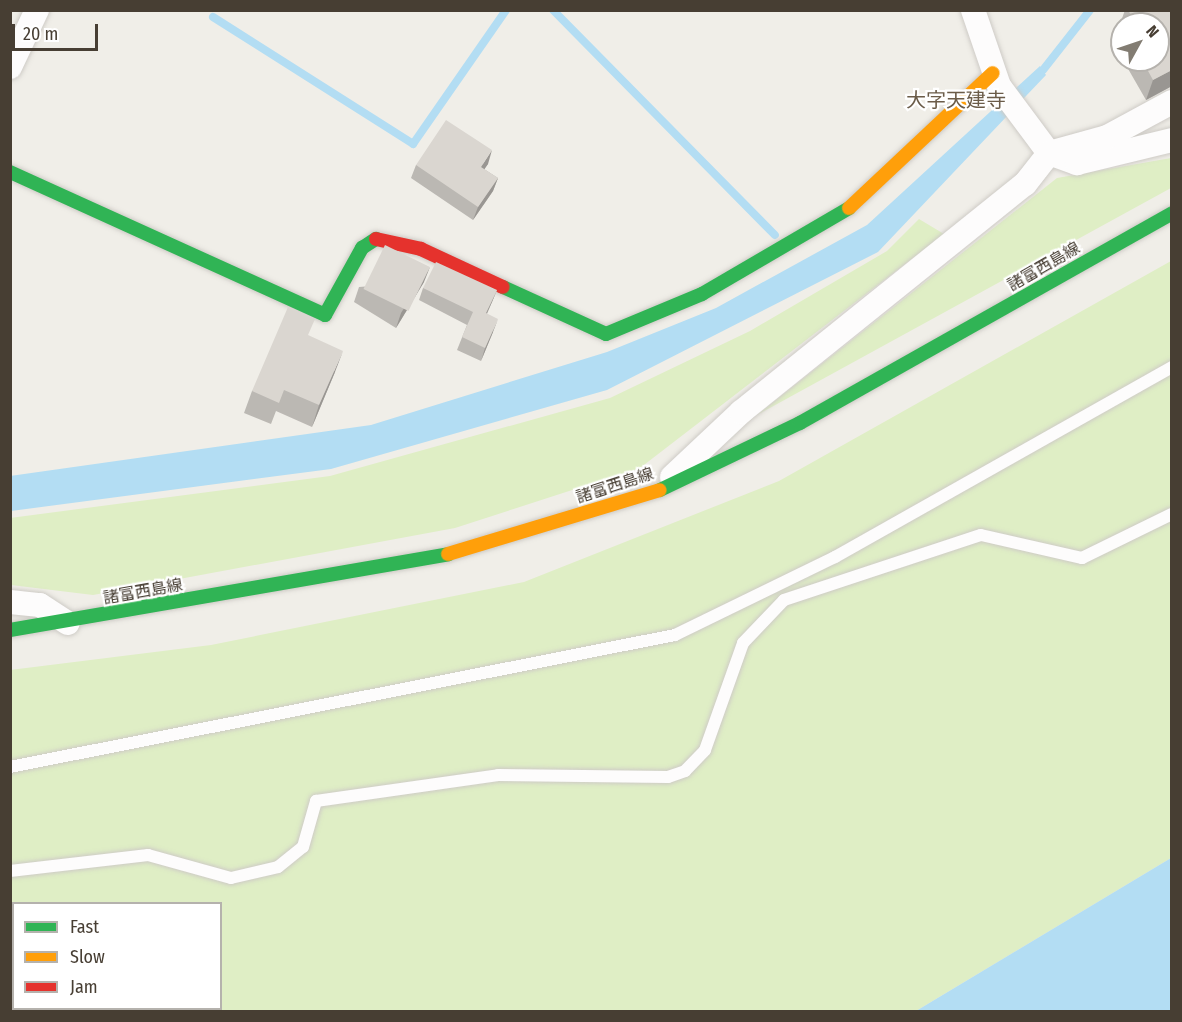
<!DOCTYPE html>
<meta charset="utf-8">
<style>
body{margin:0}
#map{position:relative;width:1182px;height:1022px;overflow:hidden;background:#f0eee8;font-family:"Fira Sans Condensed","Noto Sans JP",sans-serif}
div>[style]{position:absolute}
.green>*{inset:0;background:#dfeec5}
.water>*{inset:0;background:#b3ddf3}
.stream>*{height:8px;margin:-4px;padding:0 4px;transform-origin:4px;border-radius:4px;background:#b3ddf3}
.roads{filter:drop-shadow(0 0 2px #cecbc6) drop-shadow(0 0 2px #cecbc6)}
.lane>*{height:12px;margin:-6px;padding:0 6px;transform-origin:6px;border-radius:6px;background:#fdfcfc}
.street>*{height:24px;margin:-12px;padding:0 12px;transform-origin:12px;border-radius:12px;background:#fdfcfc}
.fast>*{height:14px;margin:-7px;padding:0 7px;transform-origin:7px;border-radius:7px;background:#30b455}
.slow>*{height:14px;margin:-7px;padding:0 7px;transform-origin:7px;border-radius:7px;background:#ff9f0a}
.jam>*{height:14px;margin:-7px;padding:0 7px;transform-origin:7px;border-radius:7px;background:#e5322d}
.wall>*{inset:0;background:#bbb8b3}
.shaded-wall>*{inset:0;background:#999692}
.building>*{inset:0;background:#dad6d0;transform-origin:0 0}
span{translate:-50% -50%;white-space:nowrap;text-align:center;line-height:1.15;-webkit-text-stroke:4.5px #fff;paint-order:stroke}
.street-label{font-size:16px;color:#473e33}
.quarter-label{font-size:20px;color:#6b5c49}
.frame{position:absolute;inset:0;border:12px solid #473e33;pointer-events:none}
.legend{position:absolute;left:12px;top:902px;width:210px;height:108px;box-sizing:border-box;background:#fff;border:2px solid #b5b2ad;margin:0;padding:8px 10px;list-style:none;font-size:18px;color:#473e33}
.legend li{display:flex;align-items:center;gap:12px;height:30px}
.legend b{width:30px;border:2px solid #b5b2ad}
.north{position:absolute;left:1110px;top:12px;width:60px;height:60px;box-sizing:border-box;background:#fff;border:2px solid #b5b2ad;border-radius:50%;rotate:50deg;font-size:16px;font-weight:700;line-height:24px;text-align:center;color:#473e33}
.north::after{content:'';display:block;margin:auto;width:21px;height:27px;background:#827c72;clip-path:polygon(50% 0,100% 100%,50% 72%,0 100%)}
.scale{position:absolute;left:12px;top:24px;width:86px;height:27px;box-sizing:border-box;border:3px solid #473e33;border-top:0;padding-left:8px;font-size:18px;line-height:21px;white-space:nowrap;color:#473e33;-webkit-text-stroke:4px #fff;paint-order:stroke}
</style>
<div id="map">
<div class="green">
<div style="clip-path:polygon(1171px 158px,1171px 188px,757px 415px,1057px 178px)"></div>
<div style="clip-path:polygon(919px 219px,944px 234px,640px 468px,455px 528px,93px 595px,11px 585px,10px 518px,330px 476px,610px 398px,750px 331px,887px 251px)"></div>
<div style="clip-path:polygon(evenodd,1171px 261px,1171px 858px,916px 1011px,11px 1011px,10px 670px,211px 645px,524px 582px,779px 481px,1171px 261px,14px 904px,220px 904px,220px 1008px,14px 1008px,14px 904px)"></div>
</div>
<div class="water">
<div style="clip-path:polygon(1040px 66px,1046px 75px,878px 252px,607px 390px,331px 469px,11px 511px,10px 476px,371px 425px,607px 352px,716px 308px,867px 225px)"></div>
<div style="clip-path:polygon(1171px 858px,1171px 1011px,916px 1011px)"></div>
</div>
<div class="stream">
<div style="left:553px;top:10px;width:316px;rotate:45.4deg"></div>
<div style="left:213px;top:17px;width:237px;rotate:32.4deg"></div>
<div style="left:413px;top:144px;width:163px;rotate:-55.2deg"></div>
<div style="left:1043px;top:70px;width:76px;rotate:-51.9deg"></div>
</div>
<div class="roads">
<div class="lane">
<div style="left:10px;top:767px;width:678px;rotate:-11.23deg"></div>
<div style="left:675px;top:635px;width:178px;rotate:-26deg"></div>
<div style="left:835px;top:557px;width:387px;rotate:-29.4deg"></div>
<div style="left:10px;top:871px;width:139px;rotate:-6.6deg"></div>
<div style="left:148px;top:855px;width:86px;rotate:15.5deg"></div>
<div style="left:231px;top:878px;width:48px;rotate:-13.2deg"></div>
<div style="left:278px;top:867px;width:32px;rotate:-39deg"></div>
<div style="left:303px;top:847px;width:48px;rotate:-74.2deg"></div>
<div style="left:316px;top:801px;width:184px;rotate:-8.1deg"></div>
<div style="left:498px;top:775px;width:170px;rotate:0.7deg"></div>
<div style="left:668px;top:777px;width:18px;rotate:-19deg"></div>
<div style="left:685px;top:771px;width:29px;rotate:-46deg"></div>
<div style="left:705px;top:750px;width:114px;rotate:-70.4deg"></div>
<div style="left:743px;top:643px;width:59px;rotate:-46.4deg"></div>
<div style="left:784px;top:600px;width:207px;rotate:-18.3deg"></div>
<div style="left:981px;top:535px;width:104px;rotate:12.8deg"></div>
<div style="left:1082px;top:558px;width:100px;rotate:-26.1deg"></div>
</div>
<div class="street">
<div style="left:973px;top:10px;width:80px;rotate:71.1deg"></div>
<div style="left:999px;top:86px;width:84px;rotate:53.3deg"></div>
<div style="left:1049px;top:153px;width:30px;rotate:20deg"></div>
<div style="left:1077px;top:163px;width:98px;rotate:-13.6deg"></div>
<div style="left:10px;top:67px;width:63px;rotate:-64.7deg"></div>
<div style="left:672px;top:477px;width:95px;rotate:-43.3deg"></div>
<div style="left:741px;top:412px;width:364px;rotate:-38.8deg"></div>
<div style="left:1025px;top:184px;width:39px;rotate:-52deg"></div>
<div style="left:1049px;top:153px;width:60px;rotate:-15.4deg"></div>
<div style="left:1107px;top:137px;width:74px;rotate:-28.3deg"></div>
<div style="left:10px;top:602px;width:30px;rotate:6deg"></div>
<div style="left:40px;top:605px;width:33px;rotate:33deg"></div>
</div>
<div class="fast">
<div style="left:10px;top:172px;width:346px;rotate:24.4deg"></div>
<div style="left:325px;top:315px;width:77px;rotate:-61.1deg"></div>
<div style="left:362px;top:248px;width:17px;rotate:-33deg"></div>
<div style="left:503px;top:287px;width:113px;rotate:24.5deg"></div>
<div style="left:606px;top:334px;width:104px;rotate:-22.6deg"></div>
<div style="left:702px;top:294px;width:170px;rotate:-30.3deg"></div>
<div style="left:660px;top:490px;width:155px;rotate:-25.6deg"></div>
<div style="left:800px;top:423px;width:427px;rotate:-29.4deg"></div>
<div style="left:10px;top:630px;width:445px;rotate:-9.8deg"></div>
</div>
<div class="slow">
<div style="left:849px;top:208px;width:197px;rotate:-43.2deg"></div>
<div style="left:448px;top:554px;width:221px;rotate:-16.8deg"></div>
</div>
<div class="jam">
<div style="left:376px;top:239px;width:46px;rotate:12.5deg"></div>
<div style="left:421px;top:249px;width:90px;rotate:24.9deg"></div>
</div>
</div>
<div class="wall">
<div style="clip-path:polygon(1125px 10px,1172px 10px,1172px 86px,1146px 100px,1123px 60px,1158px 60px,1158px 24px,1122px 24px,1122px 33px,1119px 27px)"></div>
<div style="clip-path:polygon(1122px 34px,1122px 59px,1116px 49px)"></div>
<div style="clip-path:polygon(488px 164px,484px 169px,498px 178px,493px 191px,473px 220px,411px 178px,416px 165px)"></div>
<div style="clip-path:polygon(424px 282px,396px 328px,354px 302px,359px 287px)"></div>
<div style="clip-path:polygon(423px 288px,497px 290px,487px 314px,493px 332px,481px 361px,457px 350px,467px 325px,419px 300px)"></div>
<div style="clip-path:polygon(309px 336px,335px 372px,312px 427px,276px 411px,271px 424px,244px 413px,252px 391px)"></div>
</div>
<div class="shaded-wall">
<div style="clip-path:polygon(1172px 70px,1172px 86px,1146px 100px,1153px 80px)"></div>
<div style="clip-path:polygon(492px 150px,488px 164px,477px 180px,481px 167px)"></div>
<div style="clip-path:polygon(498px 178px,493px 191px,473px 220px,478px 207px)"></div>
<div style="clip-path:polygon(430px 267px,424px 282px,396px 328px,401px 313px)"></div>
<div style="clip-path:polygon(497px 290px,492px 302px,481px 326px,486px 313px)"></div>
<div style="clip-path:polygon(498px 319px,493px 332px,481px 361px,485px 348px)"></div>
<div style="clip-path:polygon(343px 351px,335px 372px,312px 427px,319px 405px)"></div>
</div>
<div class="building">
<div style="clip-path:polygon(1128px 10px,1172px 10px,1172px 70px,1153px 80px,1142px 60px,1158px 60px,1158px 24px,1132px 24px,1135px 22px)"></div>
<div style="clip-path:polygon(446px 120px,492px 150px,481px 167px,498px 178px,478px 207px,416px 165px)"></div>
<div style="left:385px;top:245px;width:50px;height:49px;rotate:26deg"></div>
<div style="clip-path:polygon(436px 262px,497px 290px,486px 313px,498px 319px,485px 348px,462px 337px,473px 312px,423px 288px)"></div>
<div style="clip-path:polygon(288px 307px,315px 319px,308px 335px,343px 351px,319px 405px,284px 390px,279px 403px,252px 391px)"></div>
</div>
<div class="street-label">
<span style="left:1044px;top:267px;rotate:-30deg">諸富西島線</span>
<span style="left:615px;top:486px;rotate:-18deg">諸富西島線</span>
<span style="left:143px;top:592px;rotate:-10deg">諸富西島線</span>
</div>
<div class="quarter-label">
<span style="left:956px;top:100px">大字天建寺</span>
</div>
<div class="frame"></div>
<ul class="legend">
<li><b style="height:8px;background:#30b455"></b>Fast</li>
<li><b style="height:8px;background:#ff9f0a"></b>Slow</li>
<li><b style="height:8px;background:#e5322d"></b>Jam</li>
</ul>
<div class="north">N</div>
<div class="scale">20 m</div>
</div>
